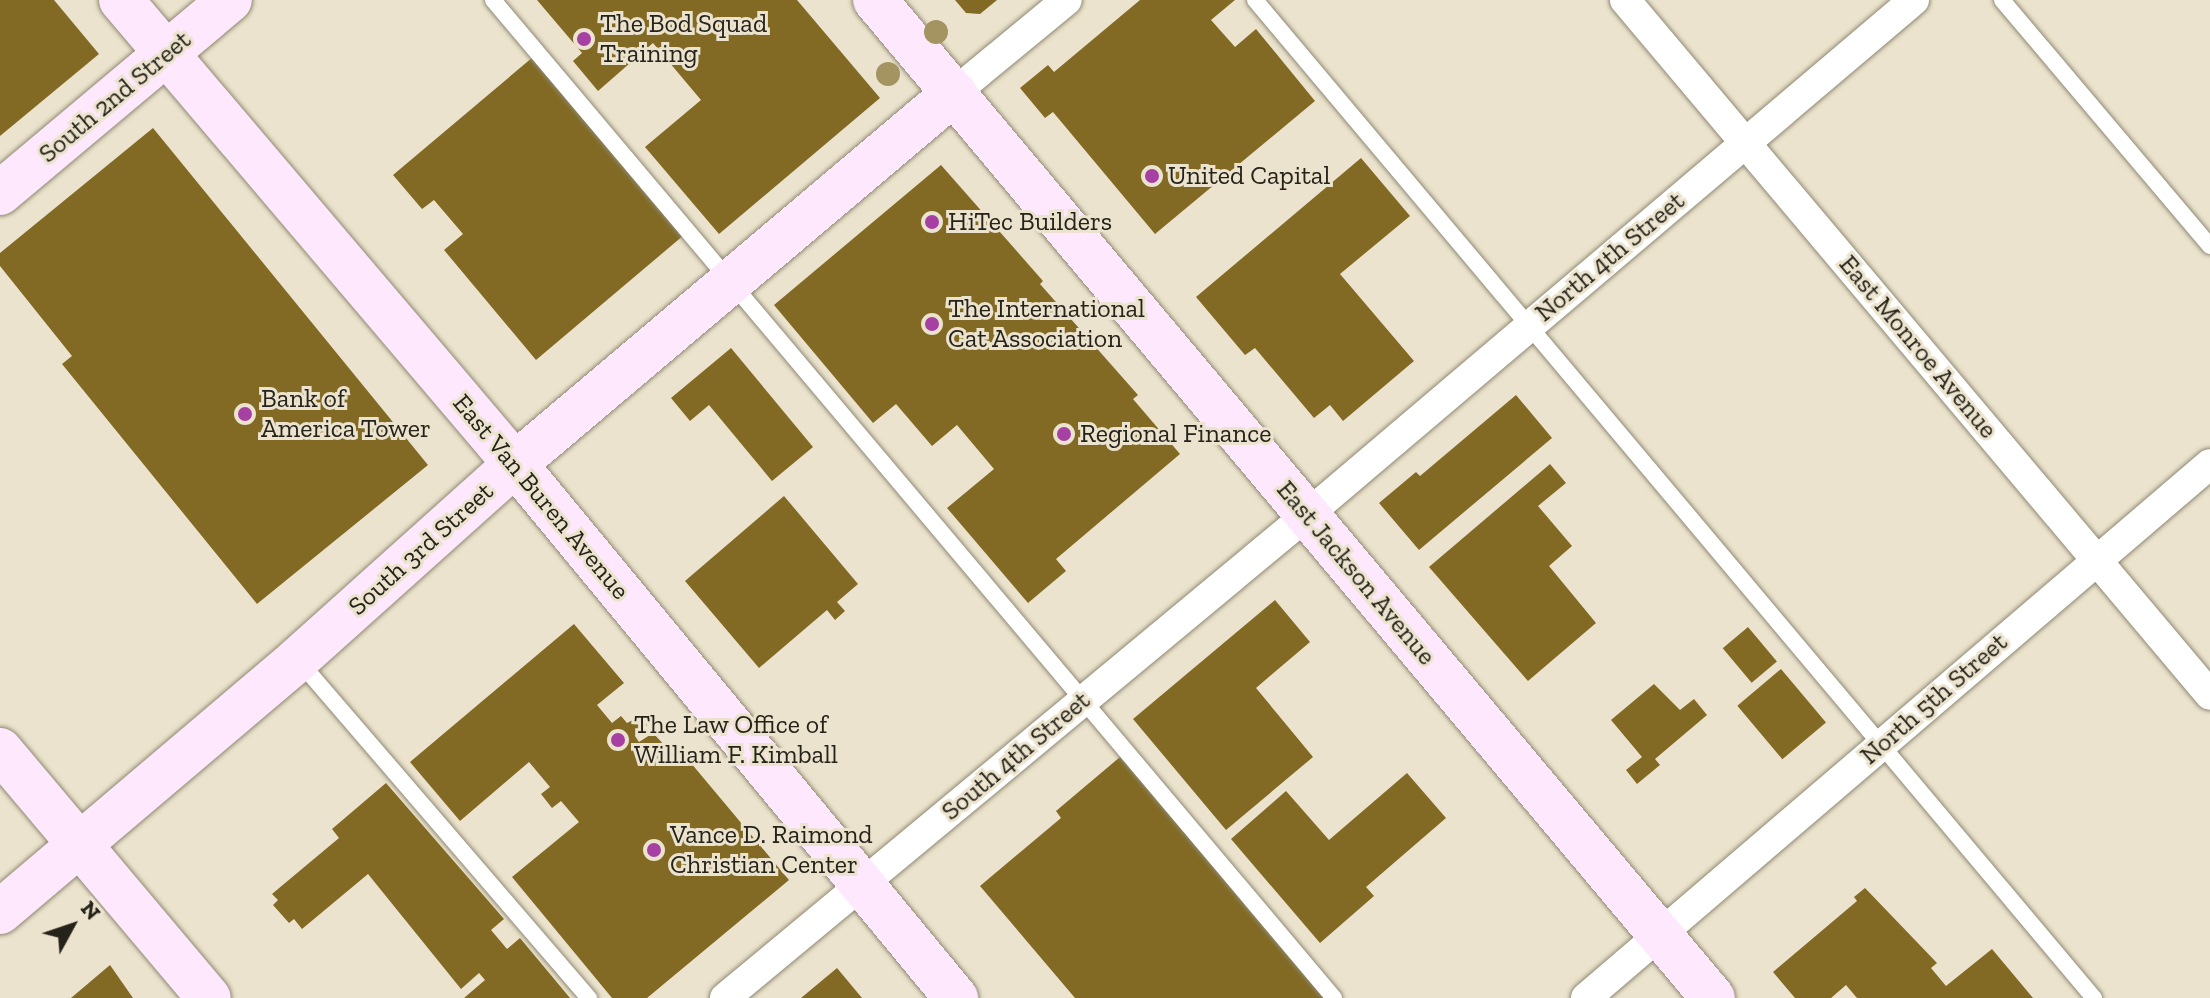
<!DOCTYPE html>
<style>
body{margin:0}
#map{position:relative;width:2210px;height:998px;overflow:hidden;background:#ebe3cd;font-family:"Zilla Slab",serif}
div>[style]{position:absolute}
.building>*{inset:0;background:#826a24;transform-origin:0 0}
.roads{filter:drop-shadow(0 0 2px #908974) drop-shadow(0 0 2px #908974)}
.lane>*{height:16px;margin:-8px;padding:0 8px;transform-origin:8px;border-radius:8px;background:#fff}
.street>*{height:30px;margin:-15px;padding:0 15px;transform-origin:15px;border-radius:15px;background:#fff}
.secondary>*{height:44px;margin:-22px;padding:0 22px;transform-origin:22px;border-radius:22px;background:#fee8fd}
.trees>*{width:24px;height:24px;margin:-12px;border-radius:50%;background:#a39462}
.dots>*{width:22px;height:22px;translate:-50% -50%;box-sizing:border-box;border:4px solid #ebe3cd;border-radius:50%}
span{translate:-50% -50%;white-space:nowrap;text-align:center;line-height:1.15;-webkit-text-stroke:6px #ebe3cd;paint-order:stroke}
.poi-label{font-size:26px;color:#25221a}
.left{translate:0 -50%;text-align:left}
.street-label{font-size:26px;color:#25221a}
.north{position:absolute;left:32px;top:886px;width:80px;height:80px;-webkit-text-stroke:6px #ebe3cd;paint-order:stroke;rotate:50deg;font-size:22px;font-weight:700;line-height:32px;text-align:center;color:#25221a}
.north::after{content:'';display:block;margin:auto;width:28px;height:36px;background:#25221a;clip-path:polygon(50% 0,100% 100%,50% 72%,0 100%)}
</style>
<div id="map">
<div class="building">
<div style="clip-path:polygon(0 0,54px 0,99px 54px,0 136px)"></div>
<div style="clip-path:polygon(537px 0,797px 0,880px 98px,719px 234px,645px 147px,701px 100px,653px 43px,598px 91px,573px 61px,582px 53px)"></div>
<div style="clip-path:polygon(955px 0,997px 0,980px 14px,966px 13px)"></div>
<div style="clip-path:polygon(1140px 0,1235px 0,1211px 20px,1235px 47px,1256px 29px,1315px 101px,1155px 234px,1053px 112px,1045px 118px,1020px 88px,1048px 65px,1054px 72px)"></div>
<div style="clip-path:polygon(533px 57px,684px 235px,536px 360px,444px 250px,463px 234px,434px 200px,422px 209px,393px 175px)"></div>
<div style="clip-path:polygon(153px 128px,428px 465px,257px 604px,62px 364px,72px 356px,0 266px,0 253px)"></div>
<div style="clip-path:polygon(1361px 158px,1410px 216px,1340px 274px,1414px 361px,1343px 421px,1330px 405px,1314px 418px,1255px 348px,1245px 355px,1196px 297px)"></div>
<div style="clip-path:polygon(941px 165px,1043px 281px,1040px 284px,1138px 395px,1133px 399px,1180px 454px,1056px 559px,1066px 571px,1028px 603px,947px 508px,994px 469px,957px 425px,932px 446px,896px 404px,873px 423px,774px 305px)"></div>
<div style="clip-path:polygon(731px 348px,813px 447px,772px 481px,709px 405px,690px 421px,671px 398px)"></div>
<div style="clip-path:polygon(1516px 395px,1552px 438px,1419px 550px,1379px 503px,1416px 472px,1420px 476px)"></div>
<div style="clip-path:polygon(1550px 464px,1566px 483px,1538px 506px,1572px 546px,1549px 566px,1596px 623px,1528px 681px,1429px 567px)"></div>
<div style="clip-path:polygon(784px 496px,858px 584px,837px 602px,845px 611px,835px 620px,827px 610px,759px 668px,685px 581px)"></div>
<div style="clip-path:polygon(1275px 600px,1310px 642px,1256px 688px,1313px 757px,1226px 830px,1133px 719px)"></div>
<div style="clip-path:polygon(574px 624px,624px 683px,597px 705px,612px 723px,621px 716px,627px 723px,643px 715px,647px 725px,635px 736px,639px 742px,653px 733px,668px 749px,675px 744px,789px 880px,647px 998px,612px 998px,512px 877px,579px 822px,561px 801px,552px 808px,541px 794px,550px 787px,529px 762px,460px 821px,410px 762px)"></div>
<div style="left:1748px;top:627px;width:45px;height:33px;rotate:50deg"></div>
<div style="left:1781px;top:669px;width:70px;height:57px;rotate:50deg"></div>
<div style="clip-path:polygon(1654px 684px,1680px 710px,1694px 699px,1707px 715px,1655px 759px,1660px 765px,1637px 784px,1626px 770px,1642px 757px,1611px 720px)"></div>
<div style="clip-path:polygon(1120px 757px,1171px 817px,1327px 998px,1075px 998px,980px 886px,1061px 818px,1056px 811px)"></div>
<div style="clip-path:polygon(1407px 773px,1446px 818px,1366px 887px,1374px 896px,1320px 943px,1231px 839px,1286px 791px,1329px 840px)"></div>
<div style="clip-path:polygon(386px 783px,504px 919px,491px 930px,507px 949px,520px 938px,570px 998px,464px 998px,485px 980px,479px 973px,461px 989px,368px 874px,302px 929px,294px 919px,289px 923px,273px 905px,278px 900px,272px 894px,339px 838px,332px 829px)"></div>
<div style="clip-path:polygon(1865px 888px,1937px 963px,1931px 968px,1946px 986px,1992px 949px,2033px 998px,1857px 998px,1846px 985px,1831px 998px,1795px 998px,1773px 972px,1857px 901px,1854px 897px)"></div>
<div style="clip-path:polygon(110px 965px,133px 998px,71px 998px)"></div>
<div style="clip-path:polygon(837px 968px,862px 998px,801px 998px)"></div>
</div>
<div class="roads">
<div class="lane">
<div style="left:493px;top:0;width:1305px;rotate:49.88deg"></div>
<div style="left:1255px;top:0;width:1304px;rotate:49.95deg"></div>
<div style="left:2002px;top:0;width:322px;rotate:49.8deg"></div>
<div style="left:299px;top:661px;width:445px;rotate:49.3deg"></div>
</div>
<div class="street">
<div style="left:1625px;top:0;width:908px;rotate:49.91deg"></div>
<div style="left:954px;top:93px;width:146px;rotate:-39.5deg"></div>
<div style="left:725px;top:998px;width:756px;rotate:-39.69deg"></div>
<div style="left:1307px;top:515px;width:796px;rotate:-40.31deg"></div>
<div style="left:1586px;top:998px;width:821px;rotate:-40.56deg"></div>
</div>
<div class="secondary">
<div style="left:121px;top:0;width:609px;rotate:49.66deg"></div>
<div style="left:515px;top:464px;width:693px;rotate:50.45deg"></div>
<div style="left:875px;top:0;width:1303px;rotate:49.98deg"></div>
<div style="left:0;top:193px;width:300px;rotate:-40deg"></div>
<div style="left:0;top:750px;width:324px;rotate:49.9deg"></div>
<div style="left:0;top:912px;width:391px;rotate:-40.3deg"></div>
<div style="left:298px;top:659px;width:292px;rotate:-41.9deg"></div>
<div style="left:515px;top:464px;width:575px;rotate:-40.2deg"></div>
</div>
</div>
<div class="trees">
<div style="left:936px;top:32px"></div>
<div style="left:888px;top:74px"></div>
</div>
<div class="dots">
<div style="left:584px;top:39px;background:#a740a3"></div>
<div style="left:1152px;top:176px;background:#a740a3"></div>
<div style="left:932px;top:222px;background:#a740a3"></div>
<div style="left:932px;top:324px;background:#a740a3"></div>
<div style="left:245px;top:414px;background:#a740a3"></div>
<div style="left:1064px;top:434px;background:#a740a3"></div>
<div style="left:618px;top:740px;background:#a740a3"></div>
<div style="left:654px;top:850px;background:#a740a3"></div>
</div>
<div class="poi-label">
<span class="left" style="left:600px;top:39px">The Bod Squad<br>Training</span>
<span class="left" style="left:1168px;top:176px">United Capital</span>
<span class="left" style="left:948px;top:222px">HiTec Builders</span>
<span class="left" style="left:948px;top:324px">The International<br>Cat Association</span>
<span class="left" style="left:261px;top:414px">Bank of<br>America Tower</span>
<span class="left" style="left:1080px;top:434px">Regional Finance</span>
<span class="left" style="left:634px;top:740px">The Law Office of<br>William F. Kimball</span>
<span class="left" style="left:670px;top:850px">Vance D. Raimond<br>Christian Center</span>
</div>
<div class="street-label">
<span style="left:115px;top:97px;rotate:-40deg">South 2nd Street</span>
<span style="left:1610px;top:257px;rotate:-40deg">North 4th Street</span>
<span style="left:1918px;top:347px;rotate:50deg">East Monroe Avenue</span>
<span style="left:541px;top:497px;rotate:50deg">East Van Buren Avenue</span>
<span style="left:421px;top:549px;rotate:-42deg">South 3rd Street</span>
<span style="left:1356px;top:573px;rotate:50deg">East Jackson Avenue</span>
<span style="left:1934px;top:699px;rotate:-41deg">North 5th Street</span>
<span style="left:1016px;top:756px;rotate:-40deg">South 4th Street</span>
</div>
<div class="north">N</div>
</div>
